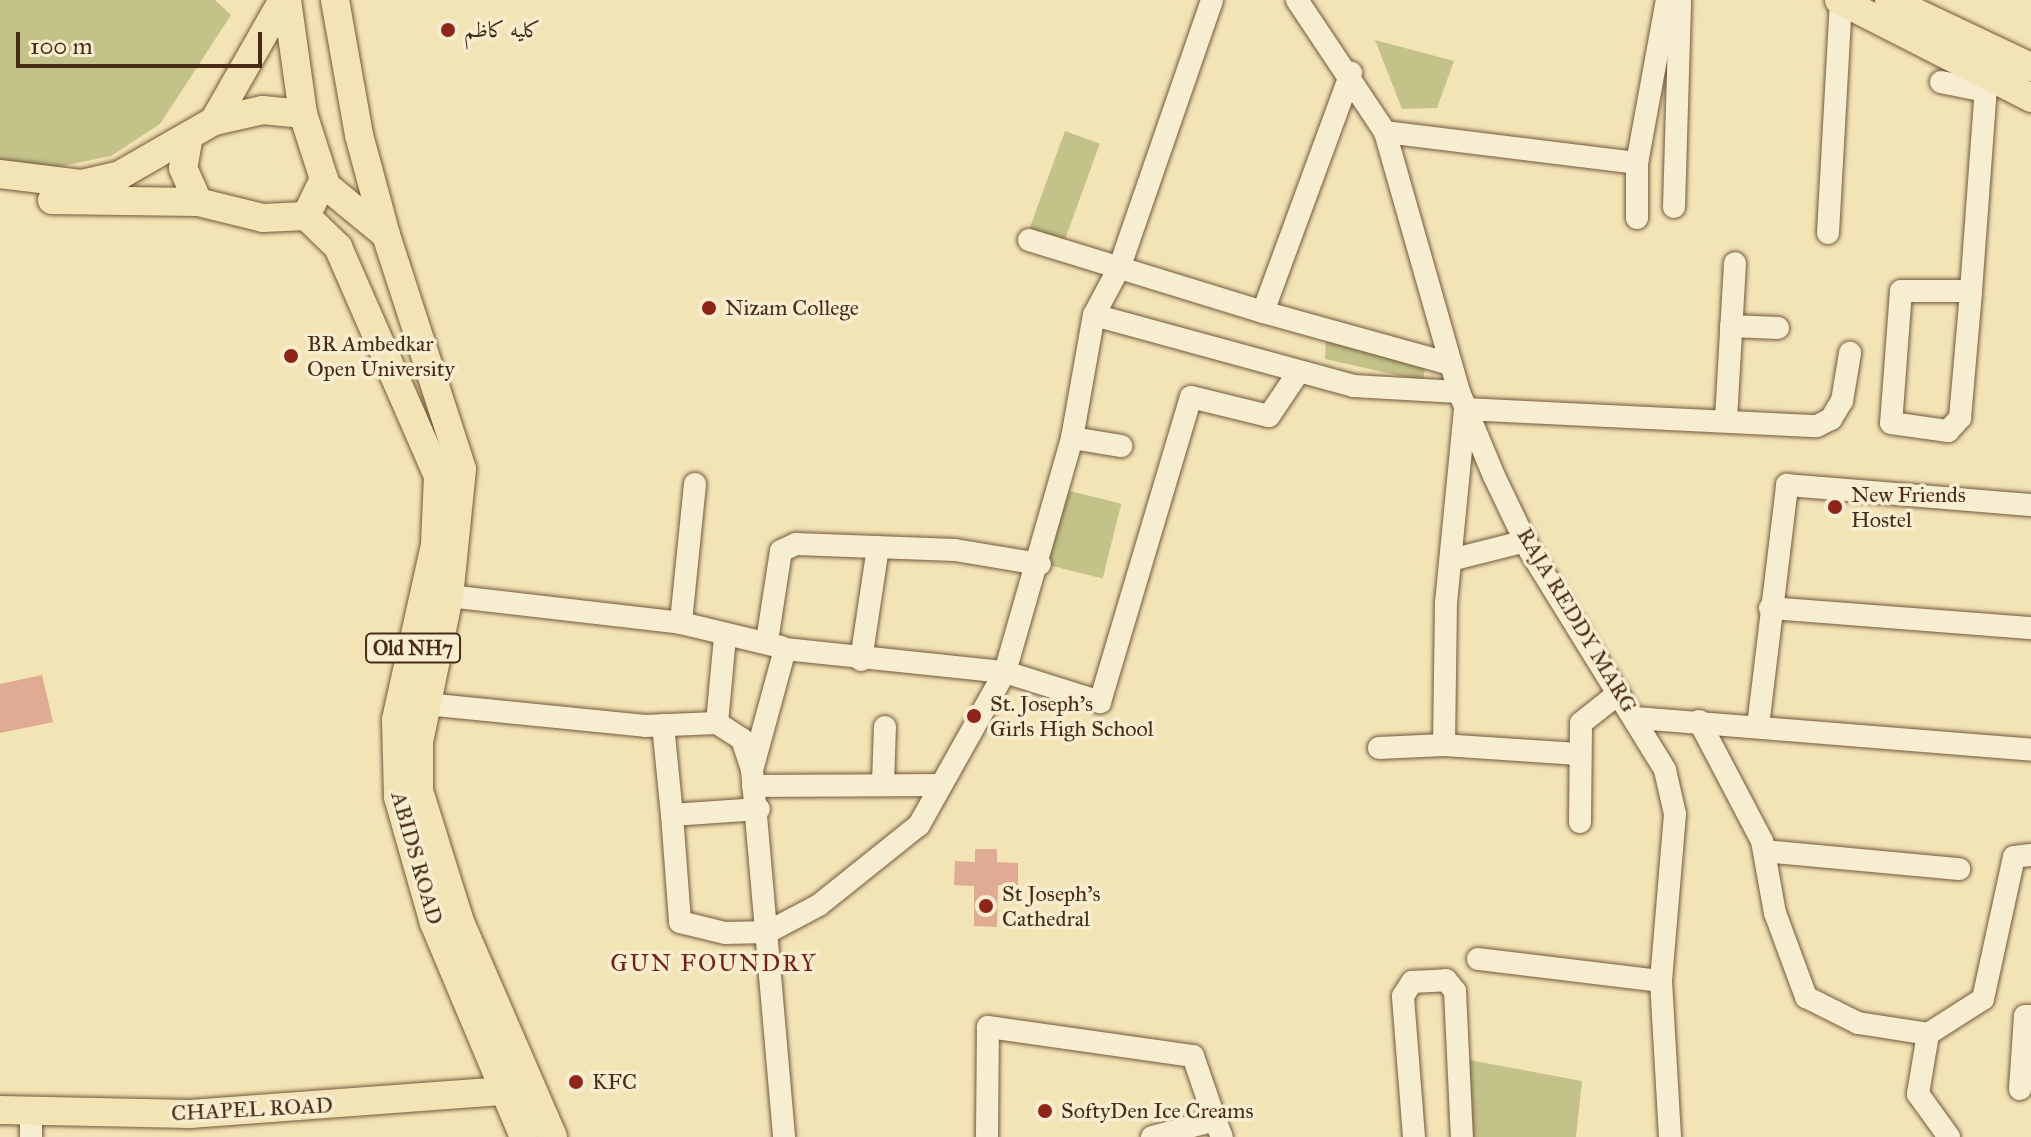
<!DOCTYPE html>
<meta charset="utf-8">
<style>
body{margin:0}
#map{position:relative;width:2031px;height:1137px;overflow:hidden;background:#f3e4b6;font-family:"IM FELL Great Primer",Amiri,serif}
div>[style]{position:absolute}
.green>*{inset:0;background:#c2c289;transform-origin:0 0}
.building>*{inset:0;background:#dfab92}
.roads{filter:drop-shadow(0 0 2px #74583c) drop-shadow(0 0 2px #74583c)}
.minor>*{height:22px;margin:-11px;padding:0 11px;transform-origin:11px;border-radius:11px;background:#f7edd0}
.major>*{height:28px;margin:-14px;padding:0 14px;transform-origin:14px;border-radius:14px;background:#f3e4b6}
.dots>*{width:22px;height:22px;translate:-50% -50%;box-sizing:border-box;border:4px solid #f7edd0;border-radius:50%}
span{translate:-50% -50%;white-space:nowrap;text-align:center;line-height:1.15;-webkit-text-stroke:7px #f7edd0;paint-order:stroke}
.shield-label span{padding:2px 6px;background:#f7edd0;border:2px solid;border-radius:6px;-webkit-text-stroke-width:0}
.shield-label{font-size:20px;color:#492a14;font-weight:700}
.poi-label{font-size:22px;color:#492a14}
.left{translate:0 -50%;text-align:left}
.street-label{font-size:22px;color:#492a14}
.neighbourhood-label{font-size:24px;color:#7a1f14;letter-spacing:2px}
.scale{position:absolute;left:16px;top:32px;width:246px;height:36px;box-sizing:border-box;border:4px solid #492a14;border-top:0;padding-left:10px;font-size:24px;line-height:28px;white-space:nowrap;color:#492a14;-webkit-text-stroke:6px #f7edd0;paint-order:stroke}
</style>
<div id="map">
<div class="green">
<div style="clip-path:polygon(0 0,215px 0,231px 15px,160px 124px,111px 156px,42px 170px,0 161px)"></div>
<div style="clip-path:polygon(1375px 40px,1454px 61px,1437px 108px,1402px 109px)"></div>
<div style="left:1065px;top:131px;width:37px;height:108px;rotate:20deg"></div>
<div style="clip-path:polygon(1326px 341px,1425px 367px,1423px 381px,1325px 359px)"></div>
<div style="left:1066px;top:490px;width:57px;height:77px;rotate:14deg"></div>
<div style="clip-path:polygon(1458px 1058px,1582px 1081px,1576px 1137px,1456px 1137px)"></div>
</div>
<div class="building">
<div style="clip-path:polygon(42px 675px,53px 722px,0 733px,0 684px)"></div>
<div style="clip-path:polygon(975px 849px,997px 849px,997px 862px,1018px 863px,1018px 885px,998px 885px,997px 927px,974px 926px,974px 886px,954px 885px,955px 861px,975px 862px)"></div>
</div>
<div class="roads">
<div class="minor">
<div style="left:1297px;top:0;width:159px;rotate:56.3deg"></div>
<div style="left:1385px;top:132px;width:270px;rotate:74.1deg"></div>
<div style="left:1459px;top:392px;width:91px;rotate:67.4deg"></div>
<div style="left:1494px;top:476px;width:83px;rotate:64.4deg"></div>
<div style="left:1530px;top:551px;width:257px;rotate:58.3deg"></div>
<div style="left:1665px;top:770px;width:45px;rotate:77.2deg"></div>
<div style="left:1675px;top:814px;width:168px;rotate:94.8deg"></div>
<div style="left:1661px;top:981px;width:156px;rotate:86.7deg"></div>
<div style="left:1941px;top:82px;width:46px;rotate:11.3deg"></div>
<div style="left:1385px;top:132px;width:254px;rotate:7deg"></div>
<div style="left:1674px;top:207px;width:207px;rotate:-88.3deg"></div>
<div style="left:1637px;top:218px;width:55px;rotate:-90deg"></div>
<div style="left:1637px;top:163px;width:166px;rotate:-79.6deg"></div>
<div style="left:1828px;top:233px;width:232px;rotate:-86.8deg"></div>
<div style="left:1029px;top:240px;width:245px;rotate:17.1deg"></div>
<div style="left:1263px;top:312px;width:255px;rotate:-69.8deg"></div>
<div style="left:1971px;top:291px;width:70px;rotate:180deg"></div>
<div style="left:1901px;top:291px;width:132px;rotate:94.3deg"></div>
<div style="left:1891px;top:423px;width:58px;rotate:8deg"></div>
<div style="left:1948px;top:431px;width:18px;rotate:-47deg"></div>
<div style="left:1960px;top:418px;width:127px;rotate:-85deg"></div>
<div style="left:1971px;top:291px;width:219px;rotate:-85.8deg"></div>
<div style="left:1263px;top:312px;width:195px;rotate:15.5deg"></div>
<div style="left:1094px;top:315px;width:269px;rotate:15.3deg"></div>
<div style="left:1353px;top:386px;width:106px;rotate:3.2deg"></div>
<div style="left:1731px;top:326px;width:47px;rotate:2.4deg"></div>
<div style="left:1726px;top:419px;width:156px;rotate:-86.7deg"></div>
<div style="left:1072px;top:438px;width:50px;rotate:9.3deg"></div>
<div style="left:695px;top:484px;width:140px;rotate:95.8deg"></div>
<div style="left:681px;top:623px;width:103px;rotate:13.5deg"></div>
<div style="left:1451px;top:560px;width:77px;rotate:-14.2deg"></div>
<div style="left:449px;top:596px;width:234px;rotate:6.6deg"></div>
<div style="left:1770px;top:608px;width:262px;rotate:4.4deg"></div>
<div style="left:767px;top:641px;width:91px;rotate:-81.2deg"></div>
<div style="left:781px;top:551px;width:17px;rotate:-25deg"></div>
<div style="left:796px;top:544px;width:159px;rotate:2.2deg"></div>
<div style="left:955px;top:550px;width:86px;rotate:9.4deg"></div>
<div style="left:861px;top:660px;width:114px;rotate:-81.4deg"></div>
<div style="left:426px;top:704px;width:220px;rotate:5.7deg"></div>
<div style="left:645px;top:726px;width:72px;rotate:-2.4deg"></div>
<div style="left:717px;top:723px;width:30px;rotate:33deg"></div>
<div style="left:742px;top:739px;width:33px;rotate:72deg"></div>
<div style="left:752px;top:770px;width:125px;rotate:-74.7deg"></div>
<div style="left:785px;top:649px;width:221px;rotate:6deg"></div>
<div style="left:1005px;top:672px;width:100px;rotate:17.5deg"></div>
<div style="left:1100px;top:702px;width:318px;rotate:-73.4deg"></div>
<div style="left:1191px;top:397px;width:80px;rotate:13.7deg"></div>
<div style="left:1269px;top:416px;width:52px;rotate:-56deg"></div>
<div style="left:1637px;top:718px;width:395px;rotate:4.6deg"></div>
<div style="left:1699px;top:721px;width:136px;rotate:62.3deg"></div>
<div style="left:1762px;top:841px;width:73px;rotate:79.8deg"></div>
<div style="left:1775px;top:913px;width:90px;rotate:69.7deg"></div>
<div style="left:1806px;top:997px;width:58px;rotate:26.6deg"></div>
<div style="left:1858px;top:1023px;width:71px;rotate:8.9deg"></div>
<div style="left:1928px;top:1034px;width:61px;rotate:99.5deg"></div>
<div style="left:1918px;top:1094px;width:53px;rotate:54.2deg"></div>
<div style="left:717px;top:723px;width:86px;rotate:-84.7deg"></div>
<div style="left:663px;top:725px;width:90px;rotate:84.3deg"></div>
<div style="left:672px;top:815px;width:87px;rotate:-3.9deg"></div>
<div style="left:1758px;top:726px;width:243px;rotate:-83.1deg"></div>
<div style="left:1787px;top:485px;width:245px;rotate:4.7deg"></div>
<div style="left:1379px;top:748px;width:65px;rotate:-2.6deg"></div>
<div style="left:1578px;top:754px;width:134px;rotate:-176.2deg"></div>
<div style="left:1444px;top:745px;width:142px;rotate:-89.2deg"></div>
<div style="left:1446px;top:603px;width:195px;rotate:-84.4deg"></div>
<div style="left:1465px;top:409px;width:352px;rotate:2.8deg"></div>
<div style="left:1817px;top:426px;width:16px;rotate:-27deg"></div>
<div style="left:1831px;top:419px;width:21px;rotate:-59deg"></div>
<div style="left:1842px;top:401px;width:49px;rotate:-80.5deg"></div>
<div style="left:752px;top:770px;width:368px;rotate:85deg"></div>
<div style="left:883px;top:783px;width:56px;rotate:-88deg"></div>
<div style="left:753px;top:786px;width:186px;rotate:-0.3deg"></div>
<div style="left:672px;top:815px;width:107px;rotate:85.7deg"></div>
<div style="left:680px;top:922px;width:46px;rotate:13.7deg"></div>
<div style="left:725px;top:933px;width:43px;rotate:-1.3deg"></div>
<div style="left:768px;top:932px;width:58px;rotate:-27.9deg"></div>
<div style="left:819px;top:905px;width:128px;rotate:-38.7deg"></div>
<div style="left:919px;top:825px;width:176px;rotate:-60.7deg"></div>
<div style="left:1005px;top:672px;width:243px;rotate:-74deg"></div>
<div style="left:1072px;top:438px;width:125px;rotate:-79.9deg"></div>
<div style="left:1094px;top:315px;width:55px;rotate:-62deg"></div>
<div style="left:1120px;top:266px;width:281px;rotate:-70.9deg"></div>
<div style="left:1580px;top:822px;width:99px;rotate:-89.4deg"></div>
<div style="left:1581px;top:723px;width:48px;rotate:-38.3deg"></div>
<div style="left:1764px;top:851px;width:196px;rotate:5.3deg"></div>
<div style="left:1478px;top:959px;width:184px;rotate:6.9deg"></div>
<div style="left:1928px;top:1034px;width:65px;rotate:-32.5deg"></div>
<div style="left:1983px;top:999px;width:145px;rotate:-77.7deg"></div>
<div style="left:2014px;top:857px;width:17px;rotate:-7deg"></div>
<div style="left:2020px;top:1089px;width:73px;rotate:-86.1deg"></div>
<div style="left:2025px;top:1016px;width:6px"></div>
<div style="left:31px;top:1111px;width:26px;rotate:90deg"></div>
<div style="left:987px;top:1137px;width:110px;rotate:-89.5deg"></div>
<div style="left:988px;top:1027px;width:207px;rotate:8.1deg"></div>
<div style="left:1193px;top:1056px;width:68px;rotate:71deg"></div>
<div style="left:1152px;top:1137px;width:65px;rotate:-15.1deg"></div>
<div style="left:1215px;top:1120px;width:18px;rotate:68deg"></div>
<div style="left:1414px;top:1137px;width:141px;rotate:-94.5deg"></div>
<div style="left:1403px;top:996px;width:17px;rotate:-57deg"></div>
<div style="left:1412px;top:982px;width:34px;rotate:-3deg"></div>
<div style="left:1446px;top:980px;width:14px;rotate:51deg"></div>
<div style="left:1455px;top:991px;width:146px;rotate:87.3deg"></div>
</div>
<div class="major">
<div style="left:287px;top:0;width:115px;rotate:82deg"></div>
<div style="left:303px;top:114px;width:68px;rotate:72.1deg"></div>
<div style="left:324px;top:179px;width:41px;rotate:115.9deg"></div>
<div style="left:335px;top:0;width:137px;rotate:79.9deg"></div>
<div style="left:359px;top:135px;width:104px;rotate:74.9deg"></div>
<div style="left:386px;top:235px;width:246px;rotate:72deg"></div>
<div style="left:462px;top:469px;width:128px;rotate:95.8deg"></div>
<div style="left:449px;top:596px;width:149px;rotate:101.6deg"></div>
<div style="left:419px;top:742px;width:49px;rotate:90deg"></div>
<div style="left:419px;top:791px;width:137px;rotate:72.6deg"></div>
<div style="left:460px;top:922px;width:234px;rotate:66.6deg"></div>
<div style="left:1839px;top:0;width:216px;rotate:27deg"></div>
<div style="left:1889px;top:0;width:157px;rotate:25.3deg"></div>
<div style="left:214px;top:121px;width:139px;rotate:-60.3deg"></div>
<div style="left:188px;top:141px;width:27px;rotate:100deg"></div>
<div style="left:183px;top:168px;width:37px;rotate:66deg"></div>
<div style="left:0;top:174px;width:83px;rotate:7deg"></div>
<div style="left:82px;top:184px;width:39px;rotate:-13deg"></div>
<div style="left:120px;top:175px;width:108px;rotate:-29.9deg"></div>
<div style="left:214px;top:121px;width:50px;rotate:-12.7deg"></div>
<div style="left:263px;top:110px;width:40px;rotate:5.7deg"></div>
<div style="left:324px;top:184px;width:80px;rotate:39.4deg"></div>
<div style="left:52px;top:200px;width:146px;rotate:0.8deg"></div>
<div style="left:198px;top:202px;width:67px;rotate:13.8deg"></div>
<div style="left:263px;top:218px;width:43px;rotate:-2.7deg"></div>
<div style="left:306px;top:216px;width:45px;rotate:44.1deg"></div>
<div style="left:338px;top:247px;width:250px;rotate:66.4deg"></div>
<div style="left:438px;top:476px;width:69px;rotate:92.5deg"></div>
<div style="left:435px;top:545px;width:179px;rotate:102.6deg"></div>
<div style="left:396px;top:720px;width:77px;rotate:88.5deg"></div>
<div style="left:398px;top:797px;width:131px;rotate:74.1deg"></div>
<div style="left:434px;top:923px;width:232px;rotate:67.2deg"></div>
<div style="left:0;top:1110px;width:190px;rotate:1.2deg"></div>
<div style="left:190px;top:1114px;width:329px;rotate:-4.2deg"></div>
</div>
</div>
<div class="dots">
<div style="left:448px;top:30px;background:#8f2418"></div>
<div style="left:709px;top:308px;background:#8f2418"></div>
<div style="left:291px;top:356px;background:#8f2418"></div>
<div style="left:1835px;top:507px;background:#8f2418"></div>
<div style="left:974px;top:716px;background:#8f2418"></div>
<div style="left:986px;top:906px;background:#8f2418"></div>
<div style="left:576px;top:1082px;background:#8f2418"></div>
<div style="left:1045px;top:1111px;background:#8f2418"></div>
</div>
<div class="shield-label">
<span style="left:413px;top:648px">Old NH7</span>
</div>
<div class="poi-label">
<span class="left" style="left:464px;top:30px">كليه كاظم</span>
<span class="left" style="left:725px;top:308px">Nizam College</span>
<span class="left" style="left:307px;top:356px">BR Ambedkar<br>Open University</span>
<span class="left" style="left:1851px;top:507px">New Friends<br>Hostel</span>
<span class="left" style="left:990px;top:716px">St. Joseph's<br>Girls High School</span>
<span class="left" style="left:1002px;top:906px">St Joseph's<br>Cathedral</span>
<span class="left" style="left:592px;top:1082px">KFC</span>
<span class="left" style="left:1061px;top:1111px">SoftyDen Ice Creams</span>
</div>
<div class="street-label">
<span style="left:1577px;top:620px;rotate:59deg">RAJA REDDY MARG</span>
<span style="left:417px;top:858px;rotate:74deg">ABIDS ROAD</span>
<span style="left:252px;top:1109px;rotate:-3deg">CHAPEL ROAD</span>
</div>
<div class="neighbourhood-label">
<span style="left:714px;top:964px">GUN FOUNDRY</span>
</div>
<div class="scale">100 m</div>
</div>
